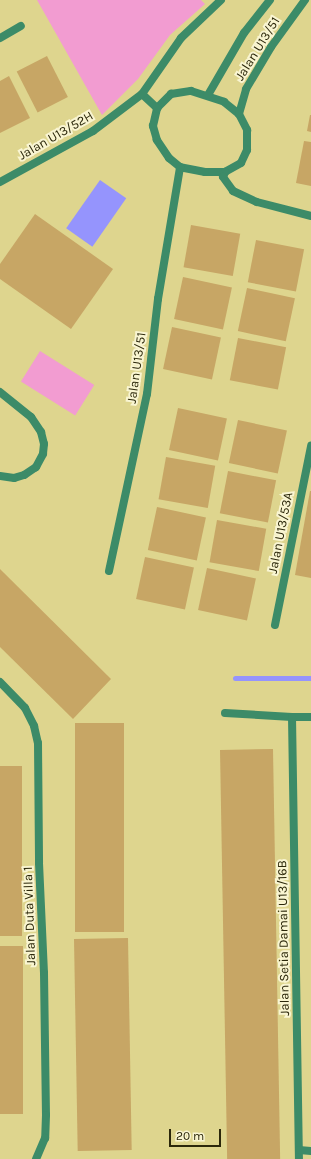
<!DOCTYPE html>
<style>
body{margin:0}
#map{position:relative;width:311px;height:1159px;overflow:hidden;background:#ded58e;font-family:Karla,sans-serif}
div>[style]{position:absolute}
.green>*{inset:0;background:#f29cd1;transform-origin:0 0}
.water>*{inset:0;background:#9594fd;transform-origin:0 0}
.stream>*{height:5px;margin:-2.5px;padding:0 2.5px;transform-origin:2.5px;border-radius:2.5px;background:#9594fd}
.building>*{inset:0;background:#c7a665;transform-origin:0 0}
.lane>*{height:8px;margin:-4px;padding:0 4px;transform-origin:4px;border-radius:4px;background:#3c8b68}
.street>*{height:8px;margin:-4px;padding:0 4px;transform-origin:4px;border-radius:4px;background:#3c8b68}
span{translate:-50% -50%;white-space:nowrap;text-align:center;line-height:1.15;-webkit-text-stroke:4px #f9f5d2;paint-order:stroke}
.street-label{font-size:13px;color:#2b270a}
.scale{position:absolute;left:169px;top:1129px;width:52px;height:18px;box-sizing:border-box;border:2px solid #2b270a;border-top:0;padding-left:5px;font-size:12px;line-height:14px;white-space:nowrap;color:#2b270a;-webkit-text-stroke:3px #f9f5d2;paint-order:stroke}
</style>
<div id="map">
<div class="green">
<div style="clip-path:polygon(37px 0,201px 0,205px 4px,170px 35px,138px 79px,102px 115px)"></div>
<div style="left:40px;top:351px;width:64px;height:36px;rotate:32deg"></div>
</div>
<div class="water">
<div style="left:100px;top:180px;width:32px;height:59px;rotate:35deg"></div>
</div>
<div class="stream">
<div style="left:235px;top:678px;width:76px"></div>
</div>
<div class="building">
<div style="left:47px;top:56px;width:46px;height:34px;rotate:63deg"></div>
<div style="clip-path:polygon(9px 76px,30px 118px,0 133px,0 81px)"></div>
<div style="clip-path:polygon(310px 115px,311px 115px,311px 132px,307px 131px)"></div>
<div style="clip-path:polygon(304px 141px,311px 142px,311px 186px,296px 183px)"></div>
<div style="clip-path:polygon(35px 214px,113px 269px,71px 329px,0 279px,0 264px)"></div>
<div style="left:191px;top:225px;width:50px;height:43px;rotate:10deg"></div>
<div style="left:256px;top:240px;width:49px;height:43px;rotate:11deg"></div>
<div style="left:183px;top:277px;width:50px;height:43px;rotate:12deg"></div>
<div style="left:247px;top:288px;width:49px;height:44px;rotate:12deg"></div>
<div style="left:172px;top:327px;width:50px;height:43px;rotate:12deg"></div>
<div style="left:238px;top:338px;width:49px;height:43px;rotate:11deg"></div>
<div style="left:178px;top:408px;width:50px;height:43px;rotate:12deg"></div>
<div style="left:238px;top:420px;width:50px;height:44px;rotate:12deg"></div>
<div style="left:166px;top:457px;width:50px;height:43px;rotate:10deg"></div>
<div style="left:228px;top:471px;width:49px;height:43px;rotate:11deg"></div>
<div style="clip-path:polygon(310px 491px,311px 491px,311px 578px,295px 575px)"></div>
<div style="left:157px;top:507px;width:50px;height:44px;rotate:12deg"></div>
<div style="left:217px;top:520px;width:50px;height:43px;rotate:10deg"></div>
<div style="left:145px;top:557px;width:50px;height:43px;rotate:12deg"></div>
<div style="left:207px;top:568px;width:50px;height:43px;rotate:12deg"></div>
<div style="clip-path:polygon(0 569px,111px 679px,73px 719px,0 647px)"></div>
<div style="left:75px;top:723px;width:49px;height:209px"></div>
<div style="left:273px;top:749px;width:410px;height:53px;rotate:89deg"></div>
<div style="left:22px;top:766px;width:170px;height:22px;rotate:90deg"></div>
<div style="left:128px;top:938px;width:212px;height:54px;rotate:89deg"></div>
<div style="left:0;top:946px;width:23px;height:168px"></div>
</div>
<div class="lane">
<div style="left:0;top:392px;width:40px;rotate:39deg"></div>
<div style="left:31px;top:417px;width:18px;rotate:56deg"></div>
<div style="left:41px;top:432px;width:12px;rotate:76deg"></div>
<div style="left:44px;top:444px;width:10px;rotate:96deg"></div>
<div style="left:43px;top:454px;width:15px;rotate:118deg"></div>
<div style="left:36px;top:467px;width:14px;rotate:146deg"></div>
<div style="left:24px;top:475px;width:10px;rotate:163deg"></div>
<div style="left:14px;top:478px;width:14px;rotate:-172deg"></div>
</div>
<div class="street">
<div style="left:0;top:38px;width:24px;rotate:-30deg"></div>
<div style="left:191px;top:91px;width:35px;rotate:18deg"></div>
<div style="left:224px;top:102px;width:19px;rotate:39deg"></div>
<div style="left:239px;top:114px;width:18px;rotate:63deg"></div>
<div style="left:247px;top:130px;width:20px;rotate:90deg"></div>
<div style="left:247px;top:150px;width:14px;rotate:115deg"></div>
<div style="left:241px;top:163px;width:18px;rotate:151deg"></div>
<div style="left:225px;top:172px;width:20px;rotate:180deg"></div>
<div style="left:205px;top:172px;width:25px;rotate:-169deg"></div>
<div style="left:180px;top:167px;width:14px;rotate:-141deg"></div>
<div style="left:169px;top:158px;width:22px;rotate:-124deg"></div>
<div style="left:157px;top:140px;width:15px;rotate:-106deg"></div>
<div style="left:153px;top:126px;width:18px;rotate:-77deg"></div>
<div style="left:157px;top:108px;width:20px;rotate:-45deg"></div>
<div style="left:171px;top:94px;width:20px;rotate:-9deg"></div>
<div style="left:142px;top:94px;width:21px;rotate:43deg"></div>
<div style="left:208px;top:95px;width:72px;rotate:-59.9deg"></div>
<div style="left:244px;top:33px;width:42px;rotate:-51.8deg"></div>
<div style="left:239px;top:114px;width:26px;rotate:-74deg"></div>
<div style="left:246px;top:89px;width:49px;rotate:-59.2deg"></div>
<div style="left:271px;top:47px;width:58px;rotate:-54.1deg"></div>
<div style="left:225px;top:172px;width:5px;rotate:112deg"></div>
<div style="left:223px;top:177px;width:17px;rotate:54deg"></div>
<div style="left:233px;top:191px;width:26px;rotate:25deg"></div>
<div style="left:257px;top:202px;width:56px;rotate:14.5deg"></div>
<div style="left:0;top:182px;width:106px;rotate:-28.7deg"></div>
<div style="left:93px;top:131px;width:61px;rotate:-37.1deg"></div>
<div style="left:142px;top:94px;width:68px;rotate:-55.1deg"></div>
<div style="left:181px;top:38px;width:55px;rotate:-43.5deg"></div>
<div style="left:109px;top:571px;width:181px;rotate:-77.9deg"></div>
<div style="left:147px;top:394px;width:96px;rotate:-83.4deg"></div>
<div style="left:158px;top:299px;width:134px;rotate:-80.5deg"></div>
<div style="left:275px;top:625px;width:183px;rotate:-78.6deg"></div>
<div style="left:0;top:682px;width:36px;rotate:46deg"></div>
<div style="left:25px;top:708px;width:20px;rotate:63deg"></div>
<div style="left:34px;top:726px;width:17px;rotate:77deg"></div>
<div style="left:38px;top:743px;width:120px;rotate:89.5deg"></div>
<div style="left:39px;top:863px;width:110px;rotate:87.4deg"></div>
<div style="left:44px;top:973px;width:142px;rotate:89.2deg"></div>
<div style="left:46px;top:1115px;width:23px;rotate:92deg"></div>
<div style="left:45px;top:1138px;width:23px;rotate:113deg"></div>
<div style="left:225px;top:713px;width:67px;rotate:3.4deg"></div>
<div style="left:292px;top:717px;width:19px"></div>
<div style="left:292px;top:717px;width:442px;rotate:89.1deg"></div>
<div style="left:299px;top:1150px;width:12px;rotate:5deg"></div>
</div>
<div class="street-label">
<span style="left:258px;top:49px;rotate:-58deg">Jalan U13/51</span>
<span style="left:56px;top:136px;rotate:-30deg">Jalan U13/52H</span>
<span style="left:137px;top:368px;rotate:-82deg">Jalan U13/51</span>
<span style="left:281px;top:533px;rotate:-79deg">Jalan U13/53A</span>
<span style="left:30px;top:916px;rotate:-92deg">Jalan Duta Villa 1</span>
<span style="left:284px;top:938px;rotate:-91deg">Jalan Setia Damai U13/16B</span>
</div>
<div class="scale">20 m</div>
</div>
